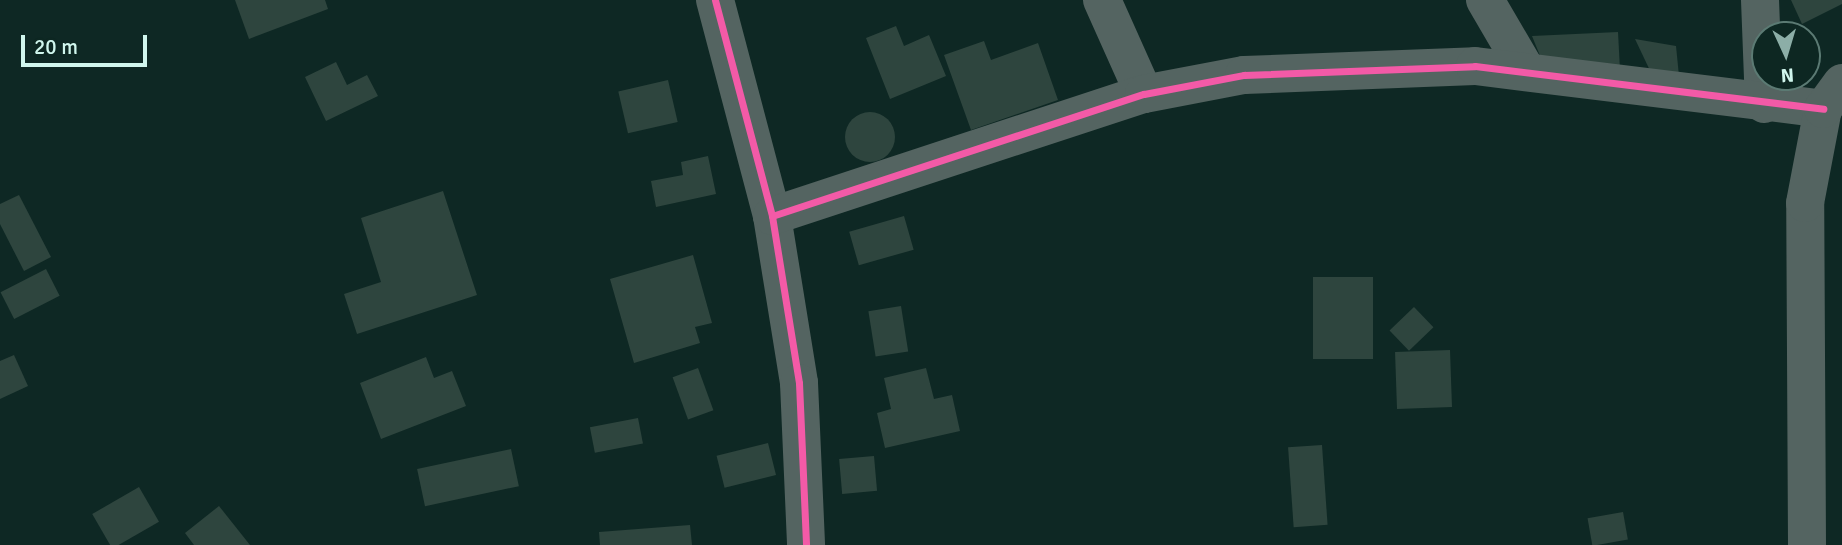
<!DOCTYPE html>
<style>
body{margin:0}
#map{position:relative;width:1842px;height:545px;overflow:hidden;background:#0e2824;font-family:Signika,sans-serif}
div>[style]{position:absolute}
.building>*{inset:0;background:#2e453e;transform-origin:0 0}
.round{border-radius:50%}
.minor>*{height:38px;margin:-19px;padding:0 19px;transform-origin:19px;border-radius:19px;background:#546461}
.cycleway>*{height:7px;margin:-3.5px;padding:0 3.5px;transform-origin:3.5px;border-radius:3.5px;background:#f35aa7}
span{translate:-50% -50%;white-space:nowrap;text-align:center;line-height:1.15;-webkit-text-stroke:6px #0d2722;paint-order:stroke}
.north{position:absolute;left:1751px;top:21px;width:70px;height:70px;box-sizing:border-box;background:#0d2722;border:2px solid #5b7a73;border-radius:50%;rotate:176deg;font-size:19px;font-weight:700;line-height:28px;text-align:center;color:#d0f6ed}
.north::after{content:'';display:block;margin:auto;width:24px;height:32px;background:#8caea7;clip-path:polygon(50% 0,100% 100%,50% 72%,0 100%)}
.scale{position:absolute;left:21px;top:35px;width:126px;height:32px;box-sizing:border-box;border:4px solid #d0f6ed;border-top:0;padding-left:9px;font-size:21px;line-height:24px;white-space:nowrap;color:#d0f6ed;-webkit-text-stroke:5px #0d2722;paint-order:stroke}
</style>
<div id="map">
<div class="building">
<div style="clip-path:polygon(235px 0,325px 0,328px 9px,249px 39px)"></div>
<div style="clip-path:polygon(1791px 0,1842px 0,1842px 4px,1802px 24px)"></div>
<div style="clip-path:polygon(896px 26px,904px 46px,929px 35px,946px 76px,890px 99px,866px 38px)"></div>
<div style="clip-path:polygon(1618px 32px,1620px 70px,1547px 73px,1532px 36px)"></div>
<div style="clip-path:polygon(1635px 39px,1676px 46px,1679px 76px,1654px 79px)"></div>
<div style="clip-path:polygon(984px 41px,991px 60px,1038px 43px,1058px 100px,971px 130px,944px 55px)"></div>
<div style="clip-path:polygon(336px 62px,347px 85px,367px 75px,378px 96px,326px 121px,305px 77px)"></div>
<div style="left:668px;top:80px;width:43px;height:51px;rotate:77deg"></div>
<div class="round" style="left:845px;top:112px;width:50px;height:50px"></div>
<div style="clip-path:polygon(708px 156px,716px 194px,656px 207px,651px 181px,683px 175px,681px 162px)"></div>
<div style="clip-path:polygon(443px 191px,477px 295px,357px 334px,344px 294px,381px 282px,361px 218px)"></div>
<div style="clip-path:polygon(19px 195px,51px 257px,24px 271px,0 224px,0 204px)"></div>
<div style="left:904px;top:216px;width:35px;height:57px;rotate:74deg"></div>
<div style="clip-path:polygon(693px 255px,712px 323px,695px 327px,700px 343px,634px 363px,610px 279px)"></div>
<div style="left:46px;top:269px;width:30px;height:51px;rotate:63deg"></div>
<div style="left:1313px;top:277px;width:60px;height:82px"></div>
<div style="left:901px;top:306px;width:46px;height:33px;rotate:81deg"></div>
<div style="left:1414px;top:307px;width:28px;height:34px;rotate:46deg"></div>
<div style="left:1450px;top:350px;width:57px;height:55px;rotate:88deg"></div>
<div style="clip-path:polygon(14px 355px,28px 386px,0 399px,0 361px)"></div>
<div style="clip-path:polygon(426px 357px,434px 378px,452px 371px,466px 406px,381px 439px,360px 383px)"></div>
<div style="left:698px;top:368px;width:45px;height:27px;rotate:70deg"></div>
<div style="clip-path:polygon(926px 368px,934px 399px,952px 395px,960px 431px,885px 448px,877px 413px,891px 409px,884px 378px)"></div>
<div style="left:638px;top:418px;width:26px;height:49px;rotate:79deg"></div>
<div style="left:768px;top:443px;width:33px;height:53px;rotate:76deg"></div>
<div style="left:1322px;top:445px;width:80px;height:34px;rotate:86deg"></div>
<div style="left:511px;top:449px;width:38px;height:96px;rotate:78deg"></div>
<div style="left:874px;top:456px;width:35px;height:35px;rotate:85deg"></div>
<div style="left:139px;top:487px;width:40px;height:54px;rotate:60deg"></div>
<div style="clip-path:polygon(219px 506px,250px 545px,194px 545px,185px 533px)"></div>
<div style="left:1623px;top:512px;width:28px;height:36px;rotate:80deg"></div>
<div style="clip-path:polygon(690px 525px,692px 545px,600px 545px,599px 532px)"></div>
</div>
<div class="minor">
<div style="left:715px;top:0;width:223px;rotate:75.2deg"></div>
<div style="left:772px;top:216px;width:169px;rotate:80.8deg"></div>
<div style="left:799px;top:383px;width:162px;rotate:87.5deg"></div>
<div style="left:1102px;top:0;width:103px;rotate:65.9deg"></div>
<div style="left:1485px;top:0;width:83px;rotate:59.7deg"></div>
<div style="left:1760px;top:0;width:104px;rotate:87.8deg"></div>
<div style="left:772px;top:216px;width:391px;rotate:-18.2deg"></div>
<div style="left:1144px;top:94px;width:102px;rotate:-10.8deg"></div>
<div style="left:1244px;top:75px;width:231px;rotate:-2.2deg"></div>
<div style="left:1475px;top:66px;width:351px;rotate:7deg"></div>
<div style="left:1807px;top:545px;width:342px;rotate:-90.3deg"></div>
<div style="left:1805px;top:203px;width:96px;rotate:-79.2deg"></div>
<div style="left:1823px;top:109px;width:32px;rotate:-54deg"></div>
</div>
<div class="cycleway">
<div style="left:715px;top:0;width:223px;rotate:75.2deg"></div>
<div style="left:772px;top:216px;width:169px;rotate:80.8deg"></div>
<div style="left:799px;top:383px;width:162px;rotate:87.5deg"></div>
<div style="left:772px;top:216px;width:391px;rotate:-18.2deg"></div>
<div style="left:1144px;top:94px;width:102px;rotate:-10.8deg"></div>
<div style="left:1244px;top:75px;width:231px;rotate:-2.2deg"></div>
<div style="left:1475px;top:66px;width:351px;rotate:7deg"></div>
</div>
<div class="north">N</div>
<div class="scale">20 m</div>
</div>
